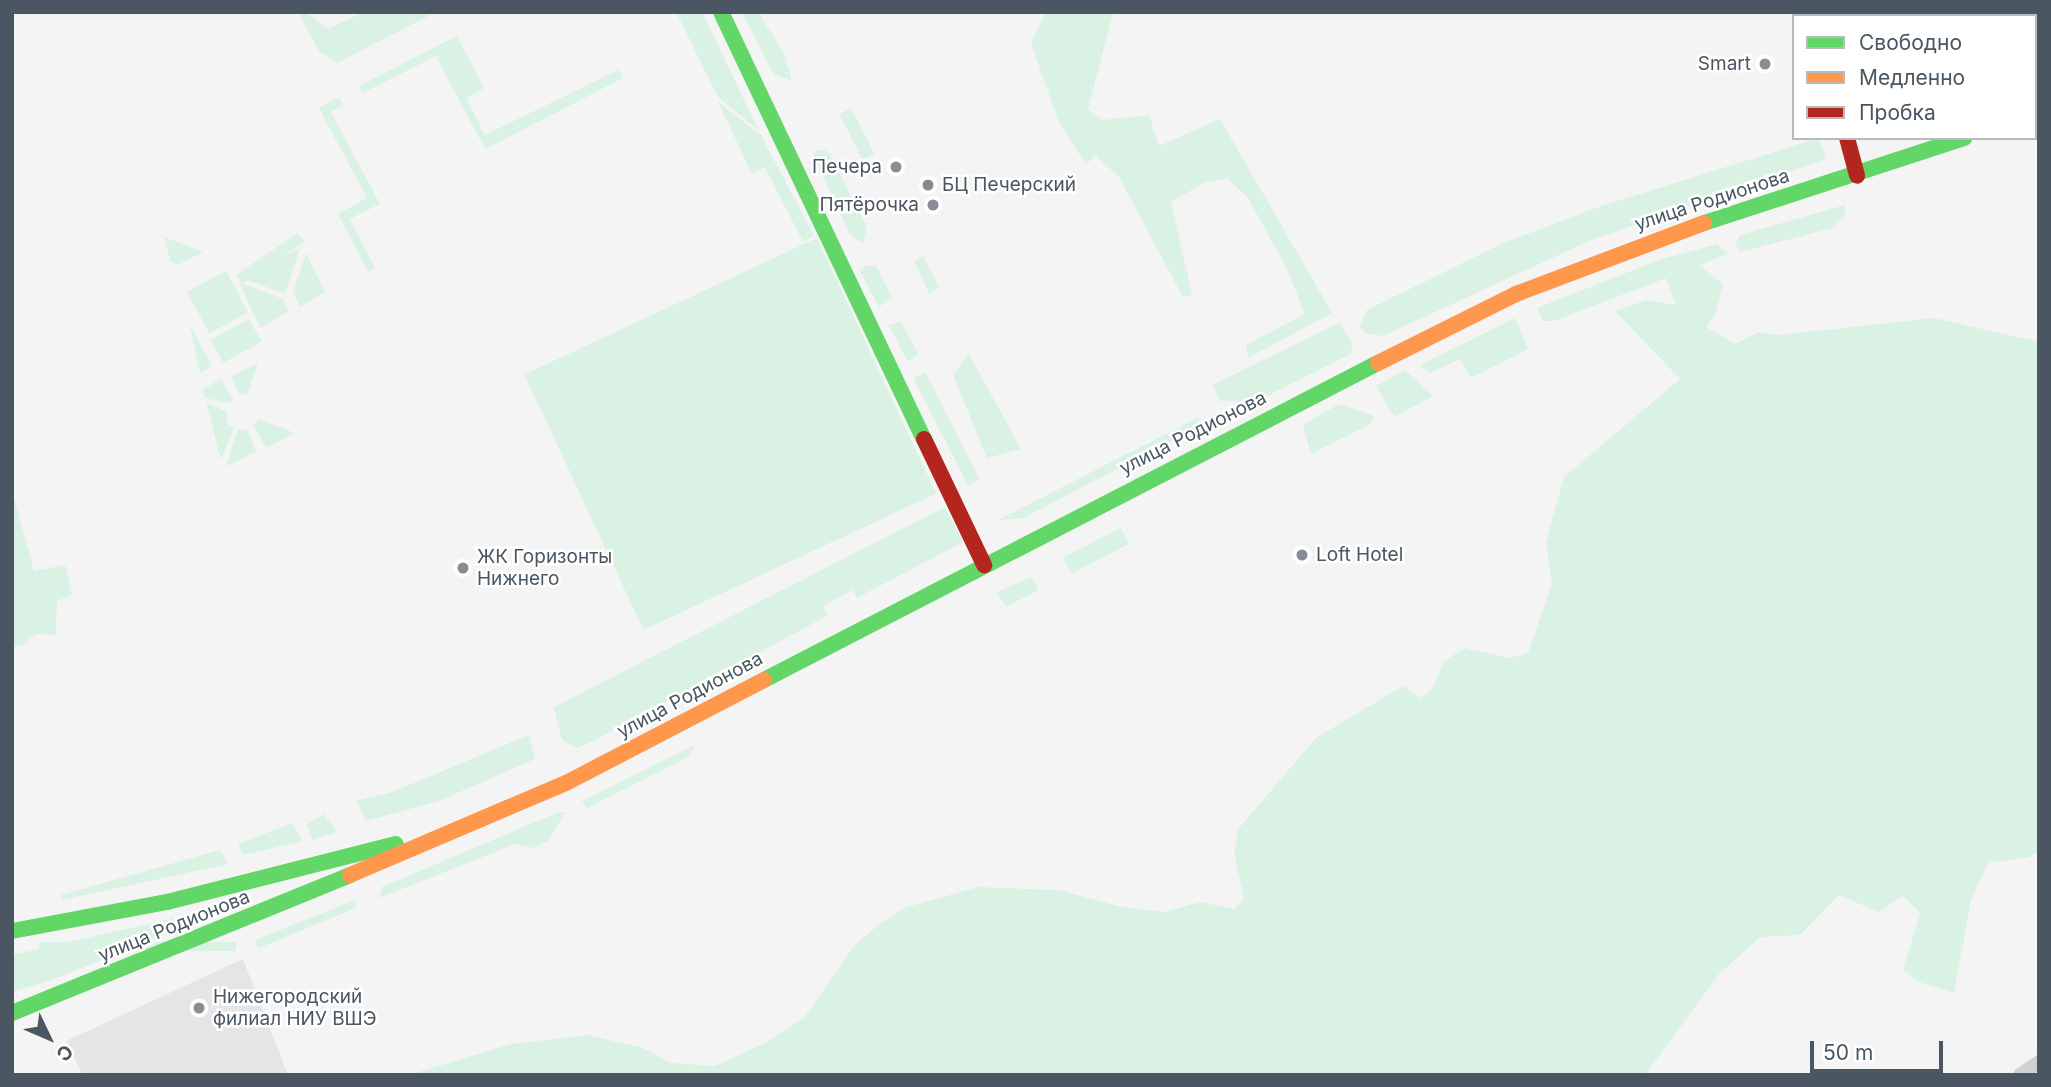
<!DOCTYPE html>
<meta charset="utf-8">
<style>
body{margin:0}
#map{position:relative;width:2051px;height:1087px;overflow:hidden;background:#f4f4f4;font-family:Inter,sans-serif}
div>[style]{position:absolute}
.education>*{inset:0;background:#e6e5e6}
.green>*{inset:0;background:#d9f2e3;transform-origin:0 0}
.street>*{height:14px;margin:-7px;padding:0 7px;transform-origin:7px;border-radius:7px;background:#ced0d2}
.fast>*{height:16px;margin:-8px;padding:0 8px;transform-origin:8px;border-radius:8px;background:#63d668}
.slow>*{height:16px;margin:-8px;padding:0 8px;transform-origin:8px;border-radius:8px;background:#ff974d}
.jam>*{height:16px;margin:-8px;padding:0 8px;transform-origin:8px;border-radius:8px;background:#b3261e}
.dots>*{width:19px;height:19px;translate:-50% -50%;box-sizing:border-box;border:4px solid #fff;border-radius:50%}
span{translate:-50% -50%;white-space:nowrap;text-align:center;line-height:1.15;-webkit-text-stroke:5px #fff;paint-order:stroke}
.poi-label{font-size:19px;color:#4a5661}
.right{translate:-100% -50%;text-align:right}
.left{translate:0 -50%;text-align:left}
.street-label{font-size:19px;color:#4a5661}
.frame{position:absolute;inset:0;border:14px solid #4a5661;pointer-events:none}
.legend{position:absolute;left:1792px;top:14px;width:245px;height:126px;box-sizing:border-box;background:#fff;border:2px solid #b7bbc0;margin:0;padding:9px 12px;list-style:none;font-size:21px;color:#4a5661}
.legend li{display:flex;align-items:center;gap:14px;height:35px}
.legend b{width:35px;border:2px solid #b7bbc0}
.north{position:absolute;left:14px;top:1003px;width:70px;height:70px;-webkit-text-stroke:5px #fff;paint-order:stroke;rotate:134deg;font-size:19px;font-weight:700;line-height:28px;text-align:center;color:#4a5661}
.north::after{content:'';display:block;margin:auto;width:24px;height:32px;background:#4a5661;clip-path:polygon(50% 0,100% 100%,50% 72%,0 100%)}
.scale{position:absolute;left:1810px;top:1041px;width:133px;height:32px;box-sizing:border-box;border:4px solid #4a5661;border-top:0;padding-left:9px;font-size:21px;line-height:24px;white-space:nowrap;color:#4a5661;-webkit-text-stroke:5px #fff;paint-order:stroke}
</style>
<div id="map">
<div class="education">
<div style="clip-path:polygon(243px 959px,288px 1075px,83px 1075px,66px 1041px)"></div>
</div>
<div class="green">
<div style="clip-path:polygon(298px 12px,306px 12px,328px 29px,364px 12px,436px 12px,337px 63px,319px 51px)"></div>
<div style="clip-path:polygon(676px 12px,702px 12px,759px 131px,718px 97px)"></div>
<div style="clip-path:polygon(758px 12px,784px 53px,792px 81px,774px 74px,742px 13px)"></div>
<div style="clip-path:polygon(1046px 12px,1113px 12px,1088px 109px,1102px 120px,1149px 115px,1159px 146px,1220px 119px,1332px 313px,1248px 358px,1246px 345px,1305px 314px,1287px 269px,1248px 198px,1227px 178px,1204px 183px,1171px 202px,1192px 295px,1183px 297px,1119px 177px,1095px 155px,1086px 165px,1058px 120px,1031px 43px)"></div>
<div style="left:1826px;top:12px;width:95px;height:4px"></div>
<div style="clip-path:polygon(457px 36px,484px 88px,466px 98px,485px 135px,618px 70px,623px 78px,485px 149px,436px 56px,363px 93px,359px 86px)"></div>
<div style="clip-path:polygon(339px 97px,343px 105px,331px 112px,380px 204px,350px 219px,375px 268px,368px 272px,338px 214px,367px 198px,319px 108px)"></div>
<div style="clip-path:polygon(718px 102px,761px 135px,814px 236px,803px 242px,765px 167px,752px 174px)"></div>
<div style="left:851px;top:108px;width:51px;height:13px;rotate:63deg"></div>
<div style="clip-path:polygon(1819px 138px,1826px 159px,1591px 240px,1383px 336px,1368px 334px,1359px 327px,1367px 310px,1501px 244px,1601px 206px)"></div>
<div style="clip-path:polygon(816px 150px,828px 151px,867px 227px,863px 244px,849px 233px,813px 155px)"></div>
<div style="clip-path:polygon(1845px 205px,1845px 216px,1833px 228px,1740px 252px,1735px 244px,1740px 235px)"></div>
<div style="left:298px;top:233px;width:11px;height:75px;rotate:56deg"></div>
<div style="clip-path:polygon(164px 237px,203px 252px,178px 265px,170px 261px)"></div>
<div style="left:817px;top:238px;width:282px;height:323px;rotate:65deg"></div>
<div style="clip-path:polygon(1717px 244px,1728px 254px,1699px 265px,1723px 284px,1716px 313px,1706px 327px,1735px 344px,1758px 332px,1777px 335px,1934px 318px,2039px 342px,2039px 851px,2029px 857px,1988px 863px,1971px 900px,1954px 993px,1919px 982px,1903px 970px,1920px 913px,1903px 896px,1879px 912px,1839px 895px,1800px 935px,1760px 937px,1719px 974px,1645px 1075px,409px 1075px,511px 1044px,588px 1035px,643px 1048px,671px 1063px,715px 1066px,767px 1042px,804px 1018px,854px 946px,878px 925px,904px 908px,978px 887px,1059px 890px,1121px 907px,1164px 912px,1201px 902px,1234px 909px,1244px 899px,1234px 852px,1239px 828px,1316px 738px,1403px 686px,1421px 698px,1433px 688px,1443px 662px,1465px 648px,1510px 658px,1528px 653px,1552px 584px,1546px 543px,1564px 477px,1680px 379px,1615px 311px,1647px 300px,1676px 305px,1666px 278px,1554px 321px,1543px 321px,1537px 308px,1659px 260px)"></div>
<div style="clip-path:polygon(300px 248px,285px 294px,242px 278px)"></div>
<div style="clip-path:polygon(306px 253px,325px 292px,300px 307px,293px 291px)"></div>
<div style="clip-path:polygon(923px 256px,939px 287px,929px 293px,914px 261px)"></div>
<div style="clip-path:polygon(867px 265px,876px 266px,892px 297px,879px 307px,860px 271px)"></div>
<div style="left:226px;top:271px;width:47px;height:44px;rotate:62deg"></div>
<div style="clip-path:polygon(239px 282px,283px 299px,289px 311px,260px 328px)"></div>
<div style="clip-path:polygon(1515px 318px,1528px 349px,1471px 378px,1460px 359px,1430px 373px,1420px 365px)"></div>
<div style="left:249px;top:319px;width:26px;height:44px;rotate:61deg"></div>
<div style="clip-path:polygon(901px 321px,918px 354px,908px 361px,888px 325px)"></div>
<div style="clip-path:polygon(1339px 323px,1352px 343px,1351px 354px,1255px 402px,1220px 401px,1212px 385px)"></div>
<div style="clip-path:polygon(190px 325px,212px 366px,200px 373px)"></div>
<div style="clip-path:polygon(969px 354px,1021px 449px,987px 458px,953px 375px)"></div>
<div style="clip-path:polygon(258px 363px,247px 395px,239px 394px,231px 376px)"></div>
<div style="clip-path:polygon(1405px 370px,1433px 396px,1394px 417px,1376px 386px)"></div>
<div style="left:925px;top:372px;width:121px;height:13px;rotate:63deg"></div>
<div style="clip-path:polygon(221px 379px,233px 400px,228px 403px,205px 398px,203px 389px)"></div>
<div style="clip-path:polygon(206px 403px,226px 411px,227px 424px,234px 428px,221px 460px)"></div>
<div style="clip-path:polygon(1339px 404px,1374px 416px,1371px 424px,1311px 454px,1303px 425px)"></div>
<div style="clip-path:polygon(1199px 417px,1195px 429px,1023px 518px,998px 520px)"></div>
<div style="clip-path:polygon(259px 419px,295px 433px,266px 448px,253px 425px)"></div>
<div style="clip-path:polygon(238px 429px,248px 430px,256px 452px,226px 466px)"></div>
<div style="clip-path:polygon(12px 489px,34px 571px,65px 565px,72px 595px,57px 601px,56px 635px,36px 634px,21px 646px,12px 646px)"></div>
<div style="clip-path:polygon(945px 507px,963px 542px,857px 598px,853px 590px,823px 606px,827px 616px,593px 741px,577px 748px,562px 740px,554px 707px)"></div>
<div style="left:1121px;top:528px;width:18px;height:65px;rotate:63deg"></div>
<div style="clip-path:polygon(1031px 577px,1039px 590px,1006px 607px,997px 592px)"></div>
<div style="clip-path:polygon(529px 735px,535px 759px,439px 801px,366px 821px,356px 801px,390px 793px)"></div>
<div style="clip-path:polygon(695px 745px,690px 756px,587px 808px,582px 801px)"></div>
<div style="clip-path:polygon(559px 812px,565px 812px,549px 840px,534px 848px,515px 844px,379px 898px,382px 887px)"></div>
<div style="clip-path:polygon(324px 814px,337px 832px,312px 840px,307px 824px)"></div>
<div style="clip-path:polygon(292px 823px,302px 841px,243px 855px,238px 844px)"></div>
<div style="clip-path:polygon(220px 850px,229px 864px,61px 900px,61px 895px)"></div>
<div style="clip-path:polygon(254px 900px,54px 979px,12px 992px,12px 955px)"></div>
<div style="clip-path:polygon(355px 900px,356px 908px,259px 948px,256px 944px,257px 939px)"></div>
<div style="left:236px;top:942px;width:9px;height:197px;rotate:90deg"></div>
</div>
<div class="street">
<div style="left:2020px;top:1075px;width:23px;rotate:-34deg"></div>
</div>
<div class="fast">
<div style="left:721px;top:12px;width:473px;rotate:64.6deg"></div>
<div style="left:1813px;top:12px;width:4px;rotate:76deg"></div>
<div style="left:1704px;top:223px;width:274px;rotate:-18.1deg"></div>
<div style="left:764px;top:680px;width:691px;rotate:-27.31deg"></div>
<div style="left:12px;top:931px;width:158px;rotate:-10.6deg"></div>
<div style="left:167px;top:902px;width:236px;rotate:-14.2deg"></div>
<div style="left:12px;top:1013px;width:365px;rotate:-22.2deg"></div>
</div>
<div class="slow">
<div style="left:1378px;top:363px;width:154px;rotate:-26.6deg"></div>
<div style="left:1516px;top:294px;width:201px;rotate:-20.7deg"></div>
<div style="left:350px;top:875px;width:235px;rotate:-23.1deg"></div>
<div style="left:566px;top:783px;width:223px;rotate:-27.5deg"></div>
</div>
<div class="jam">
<div style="left:1936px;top:12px;width:5px;rotate:53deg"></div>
<div style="left:2035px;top:112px;width:4px;rotate:-27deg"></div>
<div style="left:1847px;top:138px;width:39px;rotate:75deg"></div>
<div style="left:924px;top:439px;width:140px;rotate:64.5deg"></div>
</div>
<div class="dots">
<div style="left:1765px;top:64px;background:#868d94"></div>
<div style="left:896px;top:167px;background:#868d94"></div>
<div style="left:928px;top:185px;background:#868d94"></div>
<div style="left:933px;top:205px;background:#868d94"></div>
<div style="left:1302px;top:555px;background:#868d94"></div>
<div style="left:463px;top:568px;background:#868d94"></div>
<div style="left:199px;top:1008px;background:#868d94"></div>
</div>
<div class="poi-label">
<span class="right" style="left:1751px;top:64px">Smart</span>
<span class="right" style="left:882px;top:167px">Печера</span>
<span class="left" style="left:942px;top:185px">БЦ Печерский</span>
<span class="right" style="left:919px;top:205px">Пятёрочка</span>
<span class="left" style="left:1316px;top:555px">Loft Hotel</span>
<span class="left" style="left:477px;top:568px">ЖК Горизонты<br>Нижнего</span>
<span class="left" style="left:213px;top:1008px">Нижегородский<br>филиал НИУ ВШЭ</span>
</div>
<div class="street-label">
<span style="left:1712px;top:200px;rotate:-18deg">улица Родионова</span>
<span style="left:1193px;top:433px;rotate:-27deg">улица Родионова</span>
<span style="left:690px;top:695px;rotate:-28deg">улица Родионова</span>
<span style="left:174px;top:926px;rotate:-22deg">улица Родионова</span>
</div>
<div class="frame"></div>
<ul class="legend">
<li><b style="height:9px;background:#63d668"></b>Свободно</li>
<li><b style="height:9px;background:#ff974d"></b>Медленно</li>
<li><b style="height:9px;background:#b3261e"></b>Пробка</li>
</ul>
<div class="north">С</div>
<div class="scale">50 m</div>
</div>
